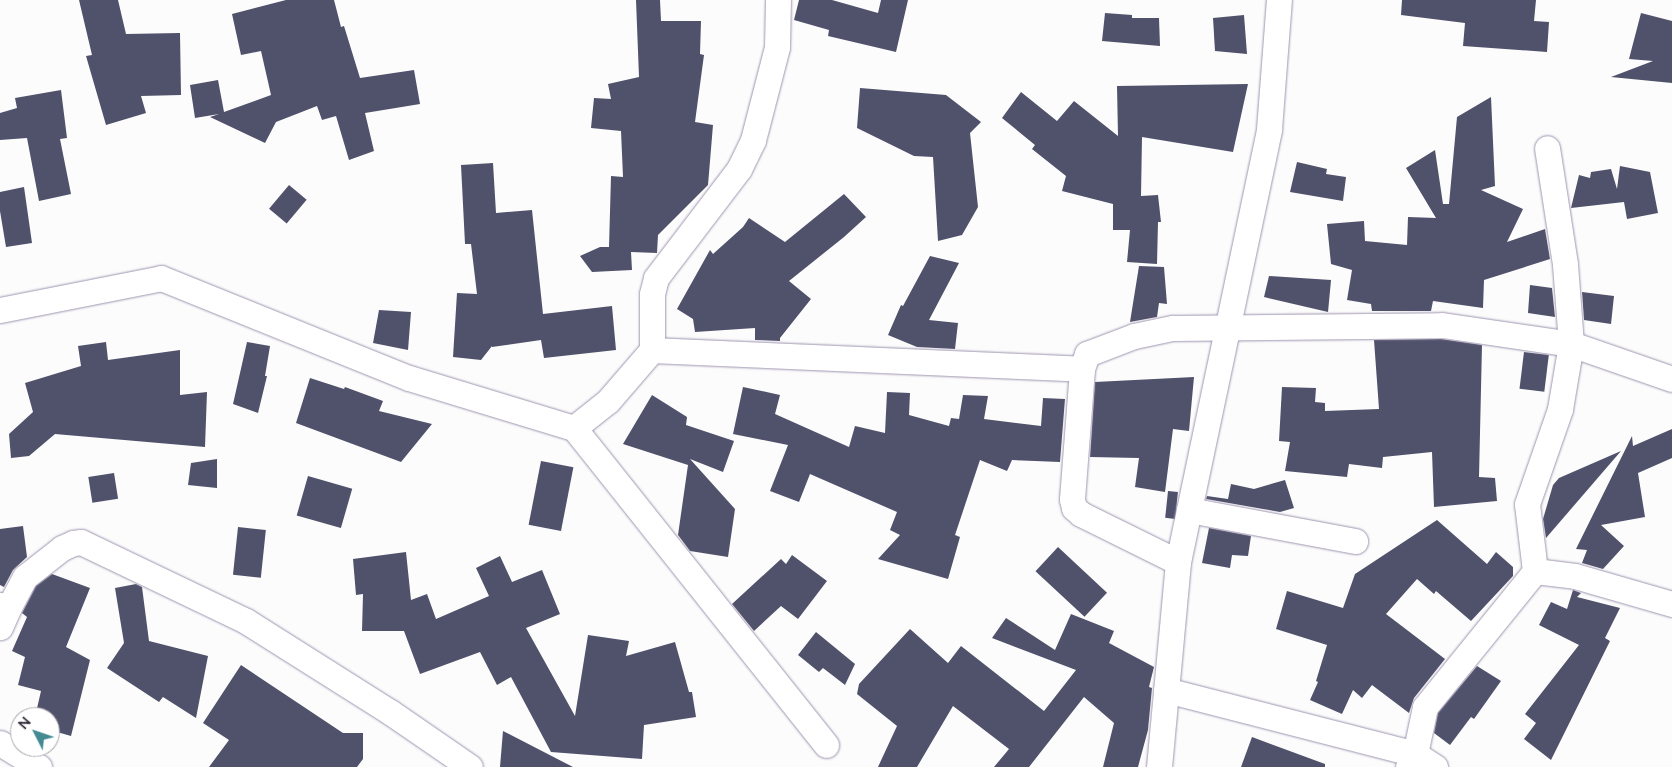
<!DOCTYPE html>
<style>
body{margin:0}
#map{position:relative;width:1672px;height:767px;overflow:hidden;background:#fcfcfc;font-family:Lato,sans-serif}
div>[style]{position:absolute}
.building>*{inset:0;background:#50516b;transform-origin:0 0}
.roads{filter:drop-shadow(0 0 1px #9e94b0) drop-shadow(0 0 1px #9e94b0)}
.street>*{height:25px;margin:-12.5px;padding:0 12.5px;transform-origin:12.5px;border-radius:12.5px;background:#fff}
span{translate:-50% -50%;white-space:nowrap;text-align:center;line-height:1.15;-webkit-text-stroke:5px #fff;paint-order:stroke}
.north{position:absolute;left:10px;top:707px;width:50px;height:50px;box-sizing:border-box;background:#fff;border:1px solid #a9a7ac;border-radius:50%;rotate:311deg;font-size:14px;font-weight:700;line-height:20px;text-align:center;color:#292430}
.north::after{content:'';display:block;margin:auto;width:18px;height:22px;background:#438a92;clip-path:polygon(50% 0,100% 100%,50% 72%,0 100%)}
</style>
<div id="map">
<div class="building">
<div style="clip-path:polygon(79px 0,118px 0,126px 34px,180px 33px,181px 95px,141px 96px,146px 113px,106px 125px,86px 56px,92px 55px)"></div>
<div style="clip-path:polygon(286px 0,334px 0,341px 27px,344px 26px,360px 78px,414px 70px,420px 104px,365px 113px,374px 151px,349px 160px,336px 116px,322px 120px,317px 106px,276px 122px,265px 143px,210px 117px,219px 114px,195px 118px,190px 85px,218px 80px,224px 112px,271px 95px,261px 51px,241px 55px,232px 14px)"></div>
<div style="clip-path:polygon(636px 0,660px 0,661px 21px,701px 21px,700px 54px,704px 55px,695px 122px,713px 125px,708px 185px,658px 235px,657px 253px,631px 252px,632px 270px,592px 272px,580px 256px,600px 247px,609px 247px,611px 176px,623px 177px,621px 131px,591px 128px,594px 98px,611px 99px,608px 84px,639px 77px)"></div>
<div style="clip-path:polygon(799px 0,832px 0,878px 13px,881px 0,908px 0,896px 52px,828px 36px,829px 30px,794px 20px)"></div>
<div style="clip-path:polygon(1402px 0,1536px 0,1534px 21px,1549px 22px,1547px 52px,1463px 46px,1465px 23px,1401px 15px)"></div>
<div style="clip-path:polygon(1105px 13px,1132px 15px,1132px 18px,1159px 18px,1160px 46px,1102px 41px)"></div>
<div style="clip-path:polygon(1641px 13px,1672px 21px,1672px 83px,1611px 77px,1653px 61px,1629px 59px)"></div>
<div style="clip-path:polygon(1244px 15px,1247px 54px,1215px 51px,1213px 18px)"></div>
<div style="clip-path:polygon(1248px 84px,1233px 152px,1142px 137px,1141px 196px,1158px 195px,1161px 222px,1158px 222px,1157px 264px,1127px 262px,1130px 230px,1113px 230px,1113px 204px,1062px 191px,1066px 176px,1032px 149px,1035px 145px,1002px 118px,1021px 92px,1057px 121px,1074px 101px,1118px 136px,1117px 86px)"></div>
<div style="clip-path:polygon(860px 88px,946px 95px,981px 122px,970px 133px,978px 207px,962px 235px,938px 241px,933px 157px,914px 156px,857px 128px)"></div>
<div style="clip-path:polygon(61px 90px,67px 138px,60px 139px,71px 194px,39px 201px,27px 138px,0 140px,0 113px,17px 108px,15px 98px)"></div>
<div style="clip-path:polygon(1491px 97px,1495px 186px,1481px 190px,1523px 209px,1507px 242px,1545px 229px,1550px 259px,1484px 280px,1483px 308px,1433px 301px,1431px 311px,1372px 311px,1371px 304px,1347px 300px,1352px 270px,1331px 264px,1327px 224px,1364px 221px,1365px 241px,1407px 245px,1408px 217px,1436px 218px,1406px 168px,1435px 150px,1443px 204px,1449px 204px,1457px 117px)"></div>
<div style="clip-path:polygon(1297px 162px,1327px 169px,1326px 174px,1346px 177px,1343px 201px,1290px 192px)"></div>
<div style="clip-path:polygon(493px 163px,496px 213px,532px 210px,543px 314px,612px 306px,616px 350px,544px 358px,541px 340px,492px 347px,492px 346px,481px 360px,453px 357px,457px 293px,477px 294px,471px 244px,465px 244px,461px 165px)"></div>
<div style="clip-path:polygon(1620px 166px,1650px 172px,1658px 213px,1627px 219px,1624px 202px,1571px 208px,1579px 175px,1590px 178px,1591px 172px,1611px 169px,1617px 189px)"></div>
<div style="left:289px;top:185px;width:23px;height:31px;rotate:40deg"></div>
<div style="clip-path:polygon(24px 187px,32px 243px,6px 247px,0 211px,0 192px)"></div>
<div style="clip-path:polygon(844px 194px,866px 217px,844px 237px,789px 281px,811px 299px,780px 338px,780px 341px,755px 340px,755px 328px,695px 332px,693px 319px,677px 309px,710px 250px,713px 254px,743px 227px,749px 218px,785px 242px)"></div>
<div style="clip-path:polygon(930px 256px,959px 263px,929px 320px,958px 323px,955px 349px,917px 347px,888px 335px,901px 305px,903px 306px)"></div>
<div style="clip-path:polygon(1139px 266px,1164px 267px,1167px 304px,1159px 303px,1157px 317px,1130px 322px)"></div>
<div style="clip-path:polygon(1269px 276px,1331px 280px,1328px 312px,1264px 297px)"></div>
<div style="clip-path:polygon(1530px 285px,1552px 288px,1555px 317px,1528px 313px)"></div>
<div style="clip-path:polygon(1582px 292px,1614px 296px,1611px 324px,1584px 320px)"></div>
<div style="clip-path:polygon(379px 310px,411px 312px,408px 350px,373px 343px)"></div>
<div style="clip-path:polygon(1441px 339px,1482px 345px,1479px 477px,1495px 478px,1497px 501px,1434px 507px,1432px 452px,1383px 457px,1382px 468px,1349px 464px,1347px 477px,1285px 471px,1290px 442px,1279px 441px,1282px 387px,1316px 388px,1315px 402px,1325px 403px,1325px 411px,1379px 409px,1374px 340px)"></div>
<div style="clip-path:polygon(106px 342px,108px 360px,180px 350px,180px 395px,207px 392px,205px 447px,55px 434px,29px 456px,11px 458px,9px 434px,33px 412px,25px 383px,81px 366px,78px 346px)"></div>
<div style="clip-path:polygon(247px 342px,270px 346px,265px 376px,267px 376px,258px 413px,233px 404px)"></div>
<div style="left:1524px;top:352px;width:25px;height:37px;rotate:7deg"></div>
<div style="clip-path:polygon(1194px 377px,1189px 431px,1173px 429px,1165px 492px,1135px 487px,1139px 458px,1090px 457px,1095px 382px)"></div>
<div style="clip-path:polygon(310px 378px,344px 389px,345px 387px,383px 401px,379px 411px,432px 424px,401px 462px,296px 423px)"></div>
<div style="clip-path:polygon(743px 387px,780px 395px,775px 414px,849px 447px,855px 426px,885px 433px,887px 392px,910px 393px,909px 415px,949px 426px,951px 418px,959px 419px,963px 395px,988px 396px,984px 419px,1041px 426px,1043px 398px,1065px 399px,1060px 462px,1012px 460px,1007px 471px,980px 460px,955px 535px,960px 537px,948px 579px,878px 559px,900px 535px,890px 530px,897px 512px,810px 474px,799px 502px,770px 491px,788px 445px,733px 434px)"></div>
<div style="clip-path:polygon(652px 395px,687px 417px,686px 425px,734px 441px,723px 472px,690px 459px,735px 509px,728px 557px,690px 551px,678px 535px,688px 465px,623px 444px)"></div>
<div style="clip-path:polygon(1672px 429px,1672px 458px,1638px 473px,1645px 517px,1601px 525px,1624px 546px,1603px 569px,1582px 563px,1587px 550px,1576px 549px,1632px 436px,1633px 446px)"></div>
<div style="clip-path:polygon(1621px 451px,1546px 538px,1543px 519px,1553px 485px,1559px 478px)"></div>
<div style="clip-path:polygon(217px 459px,217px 488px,188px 485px,191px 463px)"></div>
<div style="left:541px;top:461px;width:33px;height:65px;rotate:11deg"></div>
<div style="left:114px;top:473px;width:26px;height:26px;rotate:81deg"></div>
<div style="left:308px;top:476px;width:46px;height:41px;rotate:16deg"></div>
<div style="clip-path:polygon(1285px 480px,1294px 508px,1280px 512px,1206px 499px,1207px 496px,1228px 499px,1231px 484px,1254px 489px)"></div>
<div style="left:1168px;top:491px;width:10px;height:27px;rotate:6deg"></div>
<div style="clip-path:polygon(1437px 520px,1487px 564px,1496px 552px,1513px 567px,1513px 576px,1471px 621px,1436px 591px,1434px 594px,1417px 579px,1386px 614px,1445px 659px,1414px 698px,1409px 713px,1372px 685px,1362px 698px,1353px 690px,1342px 714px,1310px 700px,1318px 682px,1316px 681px,1327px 645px,1276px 629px,1287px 591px,1343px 608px,1355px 574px)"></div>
<div style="clip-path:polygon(23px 526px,27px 557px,13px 570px,4px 587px,0 585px,0 529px)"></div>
<div style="left:238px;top:527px;width:28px;height:48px;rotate:6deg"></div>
<div style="clip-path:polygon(1209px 528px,1251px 536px,1248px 556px,1232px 555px,1230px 568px,1202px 563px)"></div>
<div style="left:1058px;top:547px;width:67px;height:33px;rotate:43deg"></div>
<div style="clip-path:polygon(406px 552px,411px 600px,427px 594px,436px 619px,489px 596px,476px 568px,500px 556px,512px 582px,542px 570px,560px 614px,526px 628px,575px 716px,588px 635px,629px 641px,626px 656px,675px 642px,689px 692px,692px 692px,696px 717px,644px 725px,642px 759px,551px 752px,511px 677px,497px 685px,480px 652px,420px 674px,404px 631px,362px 631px,363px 594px,356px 595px,353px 559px)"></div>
<div style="clip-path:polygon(792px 555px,827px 581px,798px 619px,781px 606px,754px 631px,732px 604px,781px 559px,786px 564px)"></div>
<div style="clip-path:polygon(52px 574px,90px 588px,66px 647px,90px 660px,71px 736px,50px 730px,50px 717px,35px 717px,41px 691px,18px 685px,25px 657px,12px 651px,27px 617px,22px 613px,36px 586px)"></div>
<div style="clip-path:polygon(136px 584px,142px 587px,149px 641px,208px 656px,196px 718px,163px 697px,159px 702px,107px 668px,124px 643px,115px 588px)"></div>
<div style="clip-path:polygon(1573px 590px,1581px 593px,1577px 597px,1620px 608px,1605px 638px,1610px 641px,1551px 760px,1524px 739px,1536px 723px,1525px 714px,1579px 645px,1539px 625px,1551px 602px,1567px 609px)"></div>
<div style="clip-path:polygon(1071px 614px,1114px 631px,1109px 643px,1154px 667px,1149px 687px,1152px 688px,1148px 730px,1138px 767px,1103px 767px,1114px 723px,1084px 697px,1029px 767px,994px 767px,1009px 749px,953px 706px,917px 767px,878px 767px,897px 726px,857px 694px,859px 684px,910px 629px,948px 663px,961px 646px,1044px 711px,1076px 670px,992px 638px,1006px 618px,1055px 650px)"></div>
<div style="clip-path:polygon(816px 632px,855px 664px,845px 685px,823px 668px,819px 672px,798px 655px)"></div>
<div style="clip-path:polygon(241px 665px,343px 733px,363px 733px,363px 759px,357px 767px,209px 767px,229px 740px,203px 723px)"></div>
<div style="clip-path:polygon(1477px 666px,1501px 681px,1474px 719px,1471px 717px,1450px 745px,1434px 733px,1438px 713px)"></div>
<div style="clip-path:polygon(503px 731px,573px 767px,500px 767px)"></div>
<div style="clip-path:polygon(1252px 737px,1325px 764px,1325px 767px,1241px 767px)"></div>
</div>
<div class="roads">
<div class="street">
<div style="left:0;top:310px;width:164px;rotate:-11.2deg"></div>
<div style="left:161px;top:278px;width:267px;rotate:22deg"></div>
<div style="left:409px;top:378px;width:172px;rotate:16.9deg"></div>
<div style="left:574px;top:428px;width:43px;rotate:-38.5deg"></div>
<div style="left:608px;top:401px;width:67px;rotate:-49.2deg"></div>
<div style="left:652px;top:350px;width:430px;rotate:2.5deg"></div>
<div style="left:652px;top:350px;width:56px;rotate:-90deg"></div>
<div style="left:652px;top:294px;width:16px;rotate:-76deg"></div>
<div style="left:656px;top:278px;width:137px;rotate:-52.7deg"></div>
<div style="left:739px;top:169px;width:32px;rotate:-64deg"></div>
<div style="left:753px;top:140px;width:96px;rotate:-75.5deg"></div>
<div style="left:777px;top:47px;width:47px;rotate:-88.8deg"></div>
<div style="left:574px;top:428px;width:405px;rotate:51.5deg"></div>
<div style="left:1189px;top:510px;width:169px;rotate:10.6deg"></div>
<div style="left:1178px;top:562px;width:108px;rotate:-153.7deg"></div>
<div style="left:1081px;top:514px;width:9px;rotate:-139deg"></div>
<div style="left:1074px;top:508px;width:9px;rotate:-103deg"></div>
<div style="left:1072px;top:499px;width:130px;rotate:-85.6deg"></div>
<div style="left:1082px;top:369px;width:16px;rotate:-72deg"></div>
<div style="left:1087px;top:354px;width:50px;rotate:-21deg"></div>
<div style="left:1134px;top:336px;width:40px;rotate:-12deg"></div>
<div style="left:1173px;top:328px;width:269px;rotate:-0.6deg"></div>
<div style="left:1442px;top:325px;width:130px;rotate:8.4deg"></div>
<div style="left:1571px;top:344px;width:107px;rotate:19.1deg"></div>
<div style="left:1535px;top:571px;width:40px;rotate:7.1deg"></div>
<div style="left:1575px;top:576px;width:101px;rotate:16.1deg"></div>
<div style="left:0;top:605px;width:9px;rotate:13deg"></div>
<div style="left:9px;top:607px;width:22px;rotate:114deg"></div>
<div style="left:9px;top:607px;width:34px;rotate:-62deg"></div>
<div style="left:25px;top:577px;width:47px;rotate:-38.1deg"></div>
<div style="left:62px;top:548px;width:12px;rotate:-24deg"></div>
<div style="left:73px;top:543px;width:8px;rotate:-7deg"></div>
<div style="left:81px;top:542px;width:183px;rotate:25.6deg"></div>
<div style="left:246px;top:621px;width:170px;rotate:32.3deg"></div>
<div style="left:390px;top:712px;width:97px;rotate:34.5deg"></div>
<div style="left:1166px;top:690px;width:257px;rotate:14.4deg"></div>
<div style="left:1415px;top:754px;width:24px;rotate:33deg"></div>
<div style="left:0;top:743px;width:46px;rotate:31.6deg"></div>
<div style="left:1159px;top:767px;width:206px;rotate:-84.7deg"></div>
<div style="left:1178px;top:562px;width:442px;rotate:-78.1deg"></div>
<div style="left:1269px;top:129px;width:129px;rotate:-85.6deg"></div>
<div style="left:1408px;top:767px;width:15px;rotate:-62deg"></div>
<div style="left:1415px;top:754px;width:48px;rotate:-78deg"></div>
<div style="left:1425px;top:707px;width:175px;rotate:-51deg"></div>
<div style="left:1535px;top:571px;width:67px;rotate:-96.8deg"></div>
<div style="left:1527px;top:504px;width:101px;rotate:-70.8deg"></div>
<div style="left:1560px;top:409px;width:66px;rotate:-80.4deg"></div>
<div style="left:1571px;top:344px;width:80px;rotate:-94.3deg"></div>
<div style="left:1565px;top:264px;width:117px;rotate:-98.8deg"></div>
</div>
</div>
<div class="north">N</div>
</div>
